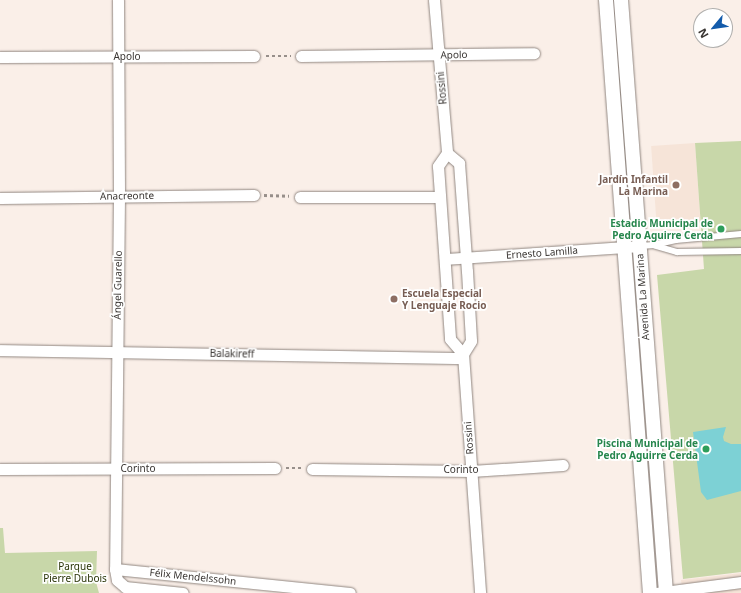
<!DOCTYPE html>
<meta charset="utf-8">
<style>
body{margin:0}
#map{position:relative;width:741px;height:593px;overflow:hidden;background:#faefe8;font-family:"Noto Sans",sans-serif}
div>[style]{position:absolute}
.built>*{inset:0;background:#f6e4d8;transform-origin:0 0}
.green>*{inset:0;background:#c8d7a9}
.water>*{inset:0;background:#7dd1d5}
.path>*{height:2.5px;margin-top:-1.25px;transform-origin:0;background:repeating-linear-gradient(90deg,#978f8a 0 3px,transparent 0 6px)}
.roads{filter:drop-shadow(0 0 1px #918781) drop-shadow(0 0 1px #918781)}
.service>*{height:5.5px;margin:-2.75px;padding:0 2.75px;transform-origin:2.75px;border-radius:2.75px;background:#fff}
.minor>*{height:11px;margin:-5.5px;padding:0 5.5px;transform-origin:5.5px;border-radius:5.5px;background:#fff}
.tertiary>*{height:14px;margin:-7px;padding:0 7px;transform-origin:7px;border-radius:7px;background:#fff}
.dots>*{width:11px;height:11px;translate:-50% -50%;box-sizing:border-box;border:2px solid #fff;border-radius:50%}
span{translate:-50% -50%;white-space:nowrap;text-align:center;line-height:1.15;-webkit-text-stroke:3.5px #fff;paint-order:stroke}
.street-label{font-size:10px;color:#3a3633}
.education-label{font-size:10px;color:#785e54;font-weight:700}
.right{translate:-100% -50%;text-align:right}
.left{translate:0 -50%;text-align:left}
.leisure-label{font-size:10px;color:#27864d;font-weight:700}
.park-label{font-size:10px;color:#2a3508}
.north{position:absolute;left:693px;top:8px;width:40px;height:40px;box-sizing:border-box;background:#fff;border:1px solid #b0afad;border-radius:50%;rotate:241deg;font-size:11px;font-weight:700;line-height:16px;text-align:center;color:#3a3633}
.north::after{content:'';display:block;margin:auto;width:14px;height:18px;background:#135bab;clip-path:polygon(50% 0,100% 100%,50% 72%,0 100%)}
</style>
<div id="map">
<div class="built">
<div style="left:695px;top:143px;width:80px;height:44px;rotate:86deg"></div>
<div style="clip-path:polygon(741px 573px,741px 593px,683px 593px,681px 580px)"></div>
</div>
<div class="green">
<div style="clip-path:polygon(741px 141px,741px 572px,683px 579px,657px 275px,704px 269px,695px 143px)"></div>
<div style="clip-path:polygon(0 528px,3px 528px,5px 553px,97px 551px,96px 582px,99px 593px,0 593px)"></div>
</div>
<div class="water">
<div style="clip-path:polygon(726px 427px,723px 437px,724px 441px,731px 444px,741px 444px,741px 491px,707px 500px,701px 492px,693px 432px)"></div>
</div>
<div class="path">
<div style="left:266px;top:56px;width:25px"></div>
<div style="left:264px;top:195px;width:25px;rotate:2deg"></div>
<div style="left:286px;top:468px;width:15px"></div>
</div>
<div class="roads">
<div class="service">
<div style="left:640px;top:246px;width:14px;rotate:-4deg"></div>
<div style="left:654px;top:245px;width:23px;rotate:-13deg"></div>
<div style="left:676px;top:240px;width:65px;rotate:-5.3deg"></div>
<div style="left:656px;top:246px;width:22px;rotate:16deg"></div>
<div style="left:677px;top:252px;width:64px;rotate:-0.9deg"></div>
</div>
<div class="minor">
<div style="left:118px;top:0;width:196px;rotate:89.7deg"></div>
<div style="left:119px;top:196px;width:373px;rotate:90.6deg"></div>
<div style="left:115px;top:569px;width:11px;rotate:80deg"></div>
<div style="left:117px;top:580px;width:11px;rotate:41deg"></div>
<div style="left:125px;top:587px;width:58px;rotate:5.9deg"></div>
<div style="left:434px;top:0;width:154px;rotate:85.1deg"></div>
<div style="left:447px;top:153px;width:16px;rotate:125deg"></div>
<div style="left:438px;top:166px;width:173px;rotate:86deg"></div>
<div style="left:450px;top:339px;width:20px;rotate:49deg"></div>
<div style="left:301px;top:56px;width:233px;rotate:-0.7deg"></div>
<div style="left:0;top:57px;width:254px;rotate:-0.2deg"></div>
<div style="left:447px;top:153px;width:16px;rotate:40deg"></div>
<div style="left:459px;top:163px;width:108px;rotate:85.8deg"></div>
<div style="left:467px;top:271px;width:70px;rotate:86.7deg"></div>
<div style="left:471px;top:341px;width:15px;rotate:122deg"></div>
<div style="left:463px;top:354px;width:240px;rotate:85.9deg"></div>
<div style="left:300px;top:197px;width:140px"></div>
<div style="left:0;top:198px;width:254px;rotate:-0.7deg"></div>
<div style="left:445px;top:259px;width:194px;rotate:-3.8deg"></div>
<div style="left:0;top:350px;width:463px;rotate:1deg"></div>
<div style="left:0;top:469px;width:275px;rotate:-0.2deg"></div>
<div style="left:312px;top:469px;width:159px;rotate:0.7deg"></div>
<div style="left:471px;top:471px;width:92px;rotate:-3.7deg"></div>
<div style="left:115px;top:569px;width:236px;rotate:5.8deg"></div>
<div style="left:656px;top:593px;width:86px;rotate:-7.4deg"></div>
</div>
<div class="tertiary">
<div style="left:606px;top:0;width:595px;rotate:85.76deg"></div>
<div style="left:621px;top:0;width:595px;rotate:85.66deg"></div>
</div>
</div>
<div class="dots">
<div style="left:676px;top:185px;background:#8d6e63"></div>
<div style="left:721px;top:229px;background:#2e9e5b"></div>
<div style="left:394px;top:299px;background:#8d6e63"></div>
<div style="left:706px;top:449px;background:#2e9e5b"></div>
</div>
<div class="street-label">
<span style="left:454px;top:55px;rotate:-1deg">Apolo</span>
<span style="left:127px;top:57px">Apolo</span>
<span style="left:442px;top:88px;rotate:-95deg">Rossini</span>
<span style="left:127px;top:196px;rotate:-1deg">Anacreonte</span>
<span style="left:542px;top:253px;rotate:-4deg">Ernesto Lamilla</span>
<span style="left:118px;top:285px;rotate:-89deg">Ángel Guarello</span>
<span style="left:643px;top:297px;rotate:-94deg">Avenida La Marina</span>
<span style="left:232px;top:354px;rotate:1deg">Balakireff</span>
<span style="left:469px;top:438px;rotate:-94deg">Rossini</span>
<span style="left:138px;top:469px">Corinto</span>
<span style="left:461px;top:470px">Corinto</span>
<span style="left:193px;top:577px;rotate:6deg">Félix Mendelssohn</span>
</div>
<div class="education-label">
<span class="right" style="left:668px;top:185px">Jardín Infantil<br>La Marina</span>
<span class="left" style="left:402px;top:299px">Escuela Especial<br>Y Lenguaje Rocio</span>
</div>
<div class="leisure-label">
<span class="right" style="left:713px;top:229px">Estadio Municipal de<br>Pedro Aguirre Cerda</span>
<span class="right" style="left:698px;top:449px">Piscina Municipal de<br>Pedro Aguirre Cerda</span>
</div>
<div class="park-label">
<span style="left:75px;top:572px">Parque<br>Pierre Dubois</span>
</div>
<div class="north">N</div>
</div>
